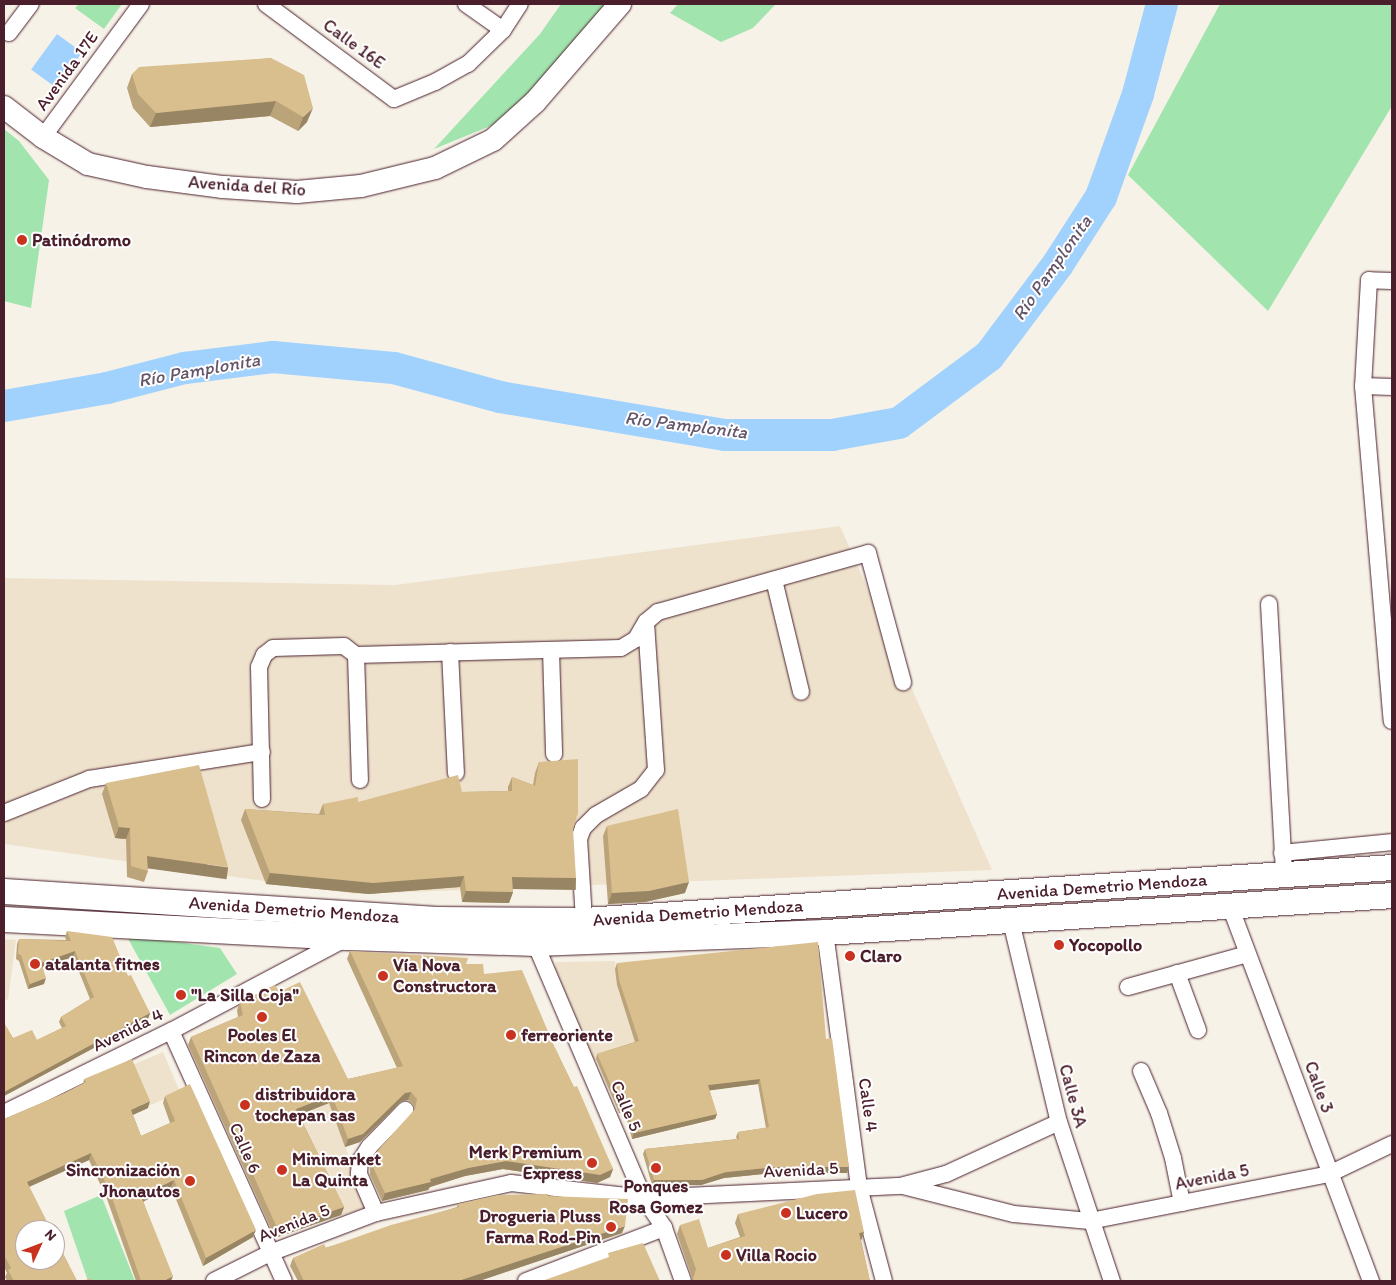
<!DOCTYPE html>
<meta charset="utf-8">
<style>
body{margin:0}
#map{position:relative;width:1396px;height:1285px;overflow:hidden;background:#f7f2e8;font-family:Itim,sans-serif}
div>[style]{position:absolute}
.built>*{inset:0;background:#eee2cd;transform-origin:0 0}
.green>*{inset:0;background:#a1e4ae}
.water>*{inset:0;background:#a1d2fe;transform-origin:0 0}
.river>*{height:32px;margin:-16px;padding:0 16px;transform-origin:16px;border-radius:16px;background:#a1d2fe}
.roads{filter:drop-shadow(0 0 1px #4a1f2b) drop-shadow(0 0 1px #4a1f2b)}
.street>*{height:16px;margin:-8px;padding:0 8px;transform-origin:8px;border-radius:8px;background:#fff}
.secondary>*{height:22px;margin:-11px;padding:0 11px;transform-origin:11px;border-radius:11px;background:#fff}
.primary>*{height:25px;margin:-12.5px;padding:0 12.5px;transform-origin:12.5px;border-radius:12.5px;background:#fff}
.wall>*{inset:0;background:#bba37a}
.shaded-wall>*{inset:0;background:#988563;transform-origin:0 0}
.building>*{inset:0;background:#d9be8e}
.dots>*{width:14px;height:14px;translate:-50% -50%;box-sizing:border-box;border:2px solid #fff;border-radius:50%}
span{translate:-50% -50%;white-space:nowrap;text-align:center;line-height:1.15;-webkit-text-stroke:4px #fff;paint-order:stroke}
.street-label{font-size:18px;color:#4a1f2b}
.poi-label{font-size:18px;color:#4a1f2b;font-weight:700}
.left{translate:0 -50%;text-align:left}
.right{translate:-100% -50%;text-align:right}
.water-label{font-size:19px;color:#64556a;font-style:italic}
.frame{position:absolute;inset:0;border:5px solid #4a1f2b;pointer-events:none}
.north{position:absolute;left:15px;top:1220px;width:50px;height:50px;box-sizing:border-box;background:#fff;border:1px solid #b7a5aa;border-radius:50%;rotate:47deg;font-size:14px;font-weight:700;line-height:20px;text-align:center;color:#4a1f2b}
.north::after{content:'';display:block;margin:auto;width:18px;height:22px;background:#c8321e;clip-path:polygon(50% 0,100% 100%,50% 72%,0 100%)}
</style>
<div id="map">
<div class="built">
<div style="clip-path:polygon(840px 526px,992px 870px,355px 894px,4px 844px,4px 578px,395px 585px)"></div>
<div style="clip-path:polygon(4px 939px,16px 940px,8px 999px,4px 1001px)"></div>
<div style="clip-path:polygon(615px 961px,617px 985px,637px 1047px,591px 1061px,555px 976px,556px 962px)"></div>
<div style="left:163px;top:1052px;width:44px;height:36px;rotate:67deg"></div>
<div style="clip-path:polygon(329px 1103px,368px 1208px,341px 1215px,297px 1117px)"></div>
</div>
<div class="green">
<div style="clip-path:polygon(79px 4px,122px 4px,104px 29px,75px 8px)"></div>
<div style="clip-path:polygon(561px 4px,616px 4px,505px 120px,434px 149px,540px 34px)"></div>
<div style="clip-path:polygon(678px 4px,776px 4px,753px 28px,721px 42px,670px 13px)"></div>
<div style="clip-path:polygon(1220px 4px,1392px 4px,1392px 106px,1268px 311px,1128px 175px)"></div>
<div style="clip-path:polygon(4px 129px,19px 141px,49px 180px,31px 308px,4px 301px)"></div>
<div style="clip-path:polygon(126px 935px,220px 948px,237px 974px,170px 1015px)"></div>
<div style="clip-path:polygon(101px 1195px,135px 1281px,88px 1281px,64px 1211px)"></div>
</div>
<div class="water">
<div style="left:57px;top:34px;width:31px;height:44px;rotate:36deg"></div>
</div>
<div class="river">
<div style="left:4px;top:406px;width:105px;rotate:-9.9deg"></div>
<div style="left:107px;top:388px;width:81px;rotate:-14.4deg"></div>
<div style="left:185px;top:368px;width:89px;rotate:-7.1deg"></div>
<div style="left:273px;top:357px;width:121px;rotate:5.2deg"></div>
<div style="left:394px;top:368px;width:110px;rotate:15.3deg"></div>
<div style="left:500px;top:397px;width:228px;rotate:9.6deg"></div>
<div style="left:725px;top:435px;width:107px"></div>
<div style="left:832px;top:435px;width:68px;rotate:-10.2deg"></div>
<div style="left:899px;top:423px;width:112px;rotate:-36.7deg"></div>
<div style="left:989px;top:356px;width:115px;rotate:-53.1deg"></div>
<div style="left:1058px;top:264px;width:80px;rotate:-57.3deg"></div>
<div style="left:1101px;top:197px;width:109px;rotate:-70.2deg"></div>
<div style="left:1138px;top:94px;width:93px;rotate:-75.1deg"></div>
</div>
<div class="roads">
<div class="street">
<div style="left:266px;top:4px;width:159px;rotate:36.6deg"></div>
<div style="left:394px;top:99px;width:44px;rotate:-22.5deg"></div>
<div style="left:435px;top:82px;width:38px;rotate:-29deg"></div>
<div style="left:468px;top:64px;width:49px;rotate:-44.2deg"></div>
<div style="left:503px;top:30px;width:31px;rotate:-57deg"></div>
<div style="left:466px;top:4px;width:45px;rotate:35.1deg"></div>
<div style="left:9px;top:33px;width:36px;rotate:-53deg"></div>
<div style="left:43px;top:137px;width:165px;rotate:-53.6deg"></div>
<div style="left:1392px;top:281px;width:23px;rotate:-178deg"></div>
<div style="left:1369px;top:280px;width:106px;rotate:93.2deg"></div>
<div style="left:1363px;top:386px;width:336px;rotate:85.1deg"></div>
<div style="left:1363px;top:386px;width:29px;rotate:2deg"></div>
<div style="left:774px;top:580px;width:115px;rotate:76.4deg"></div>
<div style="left:1269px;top:604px;width:271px;rotate:86.8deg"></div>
<div style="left:551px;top:650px;width:104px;rotate:88.3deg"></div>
<div style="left:450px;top:652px;width:121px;rotate:87.2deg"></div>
<div style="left:356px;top:655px;width:125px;rotate:88.2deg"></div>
<div style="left:262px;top:799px;width:132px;rotate:-91.3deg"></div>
<div style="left:259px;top:667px;width:13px;rotate:-67deg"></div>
<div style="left:264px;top:655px;width:11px;rotate:-38deg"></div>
<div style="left:273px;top:648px;width:71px;rotate:-1.6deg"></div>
<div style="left:344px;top:646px;width:15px;rotate:37deg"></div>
<div style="left:356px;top:655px;width:265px;rotate:-1.5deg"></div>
<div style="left:621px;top:648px;width:17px;rotate:-31deg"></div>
<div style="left:636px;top:639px;width:20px;rotate:-60deg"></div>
<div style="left:646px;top:622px;width:16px;rotate:-40deg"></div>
<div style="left:658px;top:612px;width:218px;rotate:-15.7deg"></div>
<div style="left:868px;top:553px;width:134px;rotate:74.8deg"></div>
<div style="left:4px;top:813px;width:92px;rotate:-21.8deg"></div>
<div style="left:89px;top:779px;width:175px;rotate:-8.9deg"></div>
<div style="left:1282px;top:853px;width:111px;rotate:-5.7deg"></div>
<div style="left:1230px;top:906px;width:401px;rotate:69.4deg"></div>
<div style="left:1010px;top:917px;width:211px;rotate:76.6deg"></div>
<div style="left:1059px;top:1122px;width:168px;rotate:71.6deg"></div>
<div style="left:584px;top:920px;width:81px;rotate:-93.5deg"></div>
<div style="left:579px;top:839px;width:12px;rotate:-70deg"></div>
<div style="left:583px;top:828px;width:18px;rotate:-45deg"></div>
<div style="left:596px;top:815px;width:52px;rotate:-30deg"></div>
<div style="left:641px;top:789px;width:24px;rotate:-52deg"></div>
<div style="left:656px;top:770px;width:147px;rotate:-93.9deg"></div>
<div style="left:825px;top:932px;width:257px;rotate:82.4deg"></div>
<div style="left:859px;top:1187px;width:97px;rotate:75.1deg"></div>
<div style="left:535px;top:943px;width:277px;rotate:66.9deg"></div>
<div style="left:644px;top:1198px;width:36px;rotate:56deg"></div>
<div style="left:664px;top:1228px;width:56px;rotate:70.3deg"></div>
<div style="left:1177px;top:973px;width:61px;rotate:69.8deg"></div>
<div style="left:1128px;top:987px;width:124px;rotate:-15.4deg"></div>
<div style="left:171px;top:1031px;width:274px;rotate:65.7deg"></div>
<div style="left:1141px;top:1071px;width:46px;rotate:66.8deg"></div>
<div style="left:1159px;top:1113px;width:47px;rotate:72.7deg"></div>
<div style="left:1173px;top:1158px;width:46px;rotate:78.7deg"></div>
<div style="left:4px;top:1113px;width:186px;rotate:-26.2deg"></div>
<div style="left:171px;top:1031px;width:197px;rotate:-27.9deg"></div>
<div style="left:904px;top:1185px;width:43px;rotate:-14.7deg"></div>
<div style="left:946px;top:1174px;width:124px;rotate:-24.7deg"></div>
<div style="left:376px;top:1213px;width:43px;rotate:-113.6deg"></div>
<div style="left:359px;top:1174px;width:13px;rotate:-86deg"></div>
<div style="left:360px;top:1161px;width:17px;rotate:-57deg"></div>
<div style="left:369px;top:1147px;width:52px;rotate:-45.8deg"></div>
<div style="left:214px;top:1281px;width:63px;rotate:-26.6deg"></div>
<div style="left:270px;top:1253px;width:113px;rotate:-20.7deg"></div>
<div style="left:376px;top:1213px;width:138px;rotate:-12.5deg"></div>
<div style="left:511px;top:1183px;width:134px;rotate:6.4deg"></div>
<div style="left:644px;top:1198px;width:259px;rotate:-2.7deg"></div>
<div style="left:903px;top:1186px;width:114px;rotate:14.2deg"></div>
<div style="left:1014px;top:1214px;width:76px;rotate:5.3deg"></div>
<div style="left:1090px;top:1221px;width:244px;rotate:-11.1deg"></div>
<div style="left:1329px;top:1174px;width:70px;rotate:-25.5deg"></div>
<div style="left:526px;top:1281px;width:148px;rotate:-21deg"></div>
</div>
<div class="secondary">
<div style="left:4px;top:107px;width:49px;rotate:37.6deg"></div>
<div style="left:43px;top:137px;width:52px;rotate:31deg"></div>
<div style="left:88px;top:164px;width:60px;rotate:12.4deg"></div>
<div style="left:147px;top:177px;width:77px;rotate:7.5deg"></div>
<div style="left:223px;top:187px;width:74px;rotate:3.9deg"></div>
<div style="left:297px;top:192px;width:64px;rotate:-5.4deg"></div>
<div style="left:361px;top:186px;width:76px;rotate:-13.7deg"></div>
<div style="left:435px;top:168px;width:64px;rotate:-25.8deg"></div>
<div style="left:493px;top:140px;width:57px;rotate:-42.1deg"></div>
<div style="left:535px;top:102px;width:130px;rotate:-49.1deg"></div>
</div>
<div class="primary">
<div style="left:4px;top:891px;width:433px;rotate:3.7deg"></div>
<div style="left:436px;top:919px;width:148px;rotate:0.4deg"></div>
<div style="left:584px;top:920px;width:810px;rotate:-3.75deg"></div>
<div style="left:4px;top:919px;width:343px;rotate:3deg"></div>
<div style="left:347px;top:937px;width:188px;rotate:1.8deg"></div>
<div style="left:535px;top:943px;width:290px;rotate:-2.2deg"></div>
<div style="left:825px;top:932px;width:568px;rotate:-3.73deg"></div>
</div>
</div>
<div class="wall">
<div style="clip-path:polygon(271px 58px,307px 122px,298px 131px,270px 116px,150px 127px,133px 108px,127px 88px,132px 74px)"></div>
<div style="clip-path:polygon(539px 762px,573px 829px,572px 889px,513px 888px,513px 892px,509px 903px,462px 902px,460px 887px,369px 894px,266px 884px,241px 820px,245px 809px,319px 814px,323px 804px,358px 802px,462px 792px,508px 791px,508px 787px,512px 777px,533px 785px,535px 773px)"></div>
<div style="clip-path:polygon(106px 783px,224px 878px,148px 868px,148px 871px,144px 882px,127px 877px,126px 839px,115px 838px,102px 794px)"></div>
<div style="clip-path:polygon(607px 826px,685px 893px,645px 902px,608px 904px,603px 836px)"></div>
<div style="clip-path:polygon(67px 931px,128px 976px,150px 1013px,148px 1019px,4px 1096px,4px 1023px,13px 1038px,37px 1040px,62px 1028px,59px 1022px,61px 1017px,90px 999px,73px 957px,43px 967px,44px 984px,28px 989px,19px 961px,16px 959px,17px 944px,19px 939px,66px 940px,65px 937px)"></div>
<div style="clip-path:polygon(350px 951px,466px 964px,484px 974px,555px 1048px,613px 1169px,610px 1177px,597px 1183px,503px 1169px,465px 1176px,430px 1187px,428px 1190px,382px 1201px,370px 1175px,370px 1164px,373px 1156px,414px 1111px,414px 1107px,408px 1100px,402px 1101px,360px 1142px,345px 1147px,329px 1103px,299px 1115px,344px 1207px,341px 1215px,275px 1238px,188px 1045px,191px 1037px,238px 1017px,237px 1010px,240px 1002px,279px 992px,348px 1079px,397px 1068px,347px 959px)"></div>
<div style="clip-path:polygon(617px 963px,826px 1039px,849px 1167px,847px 1173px,773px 1173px,724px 1178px,701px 1185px,652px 1185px,643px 1154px,645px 1149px,737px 1139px,736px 1137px,738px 1132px,766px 1128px,758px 1084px,709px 1090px,717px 1114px,715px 1119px,632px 1139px,625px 1112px,619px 1113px,596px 1059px,597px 1054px,635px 1042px,617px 985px,615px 969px)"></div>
<div style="clip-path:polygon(84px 1079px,148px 1108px,133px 1115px,141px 1136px,170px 1123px,163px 1103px,165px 1096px,253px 1237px,203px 1266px,171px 1187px,143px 1201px,171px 1281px,136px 1281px,107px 1199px,89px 1160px,29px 1187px,77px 1281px,7px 1281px,5px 1277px,7px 1273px,4px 1267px,4px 1119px,65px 1093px,83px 1084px)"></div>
<div style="clip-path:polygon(548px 1194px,548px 1196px,622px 1233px,479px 1281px,298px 1281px,290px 1266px,293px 1258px,457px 1207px,458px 1204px)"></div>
<div style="clip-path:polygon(738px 1214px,864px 1232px,861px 1240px,870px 1281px,692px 1281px,692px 1278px,677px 1234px,680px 1225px,708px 1248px,740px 1237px,735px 1223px)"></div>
</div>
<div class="shaded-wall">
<div style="clip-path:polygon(276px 101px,270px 116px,150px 127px,156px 113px)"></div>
<div style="clip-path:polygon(313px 108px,307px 122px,298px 131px,303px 117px)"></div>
<div style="clip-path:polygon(119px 827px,130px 828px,126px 839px,115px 838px)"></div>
<div style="left:147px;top:856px;width:82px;height:12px;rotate:8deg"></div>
<div style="clip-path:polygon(270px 873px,464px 876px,460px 887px,369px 894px,266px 884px)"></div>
<div style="left:512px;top:877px;width:64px;height:12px;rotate:1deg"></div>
<div style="clip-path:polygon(689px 882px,685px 893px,645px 902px,608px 904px,612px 893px)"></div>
<div style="clip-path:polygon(466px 891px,513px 892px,509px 903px,462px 902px)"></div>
<div style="clip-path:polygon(75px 951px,73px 957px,39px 968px,41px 963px)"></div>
<div style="clip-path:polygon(46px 978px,44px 984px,28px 989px,30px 984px)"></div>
<div style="clip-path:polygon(150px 1013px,148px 1019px,4px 1096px,4px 1092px)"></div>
<div style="clip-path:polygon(760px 1079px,758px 1084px,706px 1091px,708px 1085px)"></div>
<div style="clip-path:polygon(411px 1092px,408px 1100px,402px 1101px,360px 1142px,345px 1147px,348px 1139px,405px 1093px)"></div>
<div style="clip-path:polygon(332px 1095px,329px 1103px,294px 1117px,296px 1109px)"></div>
<div style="clip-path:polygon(150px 1101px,148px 1108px,128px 1117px,131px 1110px)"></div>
<div style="clip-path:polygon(627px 1107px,625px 1112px,619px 1113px,621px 1108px)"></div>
<div style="clip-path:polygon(717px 1114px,715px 1119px,632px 1139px,634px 1133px)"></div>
<div style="clip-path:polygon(91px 1153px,89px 1160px,24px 1189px,27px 1182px)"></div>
<div style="clip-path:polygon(506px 1161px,613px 1169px,610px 1177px,597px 1183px,503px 1169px,465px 1176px,430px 1187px,428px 1190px,382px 1201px,385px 1193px,468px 1168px)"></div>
<div style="clip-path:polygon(775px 1167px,849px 1167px,847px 1173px,773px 1173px,724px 1178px,701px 1185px,652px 1185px,654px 1180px)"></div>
<div style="clip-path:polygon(174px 1180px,171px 1187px,139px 1204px,141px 1196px)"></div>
<div style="clip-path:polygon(344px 1207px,341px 1215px,275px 1238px,278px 1230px)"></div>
<div style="clip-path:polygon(625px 1226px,622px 1233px,479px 1281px,458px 1281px)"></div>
<div style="clip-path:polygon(256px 1230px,253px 1237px,203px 1266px,206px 1258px)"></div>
<div style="clip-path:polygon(864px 1232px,861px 1241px,859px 1233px)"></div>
<div style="clip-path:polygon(173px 1276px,171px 1281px,164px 1281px)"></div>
</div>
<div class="building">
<div style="clip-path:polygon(271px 58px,304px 75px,313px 108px,303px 117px,276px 101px,156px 113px,138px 94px,132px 74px,139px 67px)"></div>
<div style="clip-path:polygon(578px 759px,578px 813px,573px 829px,576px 878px,512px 877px,513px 892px,466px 891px,464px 876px,373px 883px,270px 873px,245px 809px,325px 815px,323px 804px,358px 797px,358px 802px,458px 775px,462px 792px,512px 791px,512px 777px,535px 786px,539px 762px)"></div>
<div style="clip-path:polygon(199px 765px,228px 867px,147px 856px,148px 871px,131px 866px,130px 828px,119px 827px,106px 783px)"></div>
<div style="clip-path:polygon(678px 809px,689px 882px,649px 891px,612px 893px,607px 826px)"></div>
<div style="clip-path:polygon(67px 931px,112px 937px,128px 976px,131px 975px,150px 1013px,4px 1092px,4px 1023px,13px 1038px,32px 1030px,37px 1040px,66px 1026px,61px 1017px,94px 997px,75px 951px,41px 963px,46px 978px,30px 984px,21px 955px,18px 954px,19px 939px,71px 941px)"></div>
<div style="clip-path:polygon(818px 942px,826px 1039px,832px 1038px,849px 1167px,775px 1167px,726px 1172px,702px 1180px,654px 1180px,645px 1149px,739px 1139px,738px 1132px,769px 1127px,760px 1079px,708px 1085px,717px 1114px,634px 1133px,627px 1107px,621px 1108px,597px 1054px,639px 1041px,619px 980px,617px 963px)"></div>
<div style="clip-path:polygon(350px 951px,468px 958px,466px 964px,483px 964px,484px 974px,522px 970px,555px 1048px,574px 1087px,577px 1086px,613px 1169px,600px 1175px,506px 1161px,468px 1168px,430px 1179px,431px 1182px,385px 1193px,373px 1167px,373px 1156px,415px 1109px,417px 1099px,411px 1092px,405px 1093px,363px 1134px,348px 1139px,332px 1095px,296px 1109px,344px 1207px,278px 1230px,191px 1037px,243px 1015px,240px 1002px,275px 985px,279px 992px,300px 982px,348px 1079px,403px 1066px)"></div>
<div style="clip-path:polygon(132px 1059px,150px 1101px,131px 1110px,141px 1136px,175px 1121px,165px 1096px,190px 1084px,256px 1230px,206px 1258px,174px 1180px,141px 1196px,173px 1276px,164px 1281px,141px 1281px,110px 1192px,91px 1153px,27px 1182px,51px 1230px,25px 1230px,25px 1260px,55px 1260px,55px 1238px,77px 1281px,14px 1281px,8px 1270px,11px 1268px,4px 1255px,4px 1119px,65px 1093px,86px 1082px,84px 1079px)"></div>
<div style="clip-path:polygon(855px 1190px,864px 1232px,859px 1233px,870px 1281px,694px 1281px,693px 1279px,696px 1269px,680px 1225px,699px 1219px,708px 1248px,745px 1236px,738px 1214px,817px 1194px)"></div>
<div style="clip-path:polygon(548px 1194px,547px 1196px,628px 1199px,625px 1226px,458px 1281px,304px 1281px,293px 1258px,324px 1244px,326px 1248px,391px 1225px,459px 1207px,458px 1204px,498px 1195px)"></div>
<div style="clip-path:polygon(643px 1243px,660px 1281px,542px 1281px,609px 1257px,608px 1253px)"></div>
<div style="clip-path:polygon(91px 1278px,92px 1281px,83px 1281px)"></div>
</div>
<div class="dots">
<div style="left:22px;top:240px;background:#c8321e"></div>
<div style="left:1059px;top:945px;background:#c8321e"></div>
<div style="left:850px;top:956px;background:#c8321e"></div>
<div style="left:35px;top:964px;background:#c8321e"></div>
<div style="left:383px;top:976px;background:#c8321e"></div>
<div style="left:181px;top:995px;background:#c8321e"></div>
<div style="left:262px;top:1017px;background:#c8321e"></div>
<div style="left:511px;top:1035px;background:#c8321e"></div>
<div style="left:245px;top:1105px;background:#c8321e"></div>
<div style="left:592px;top:1163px;background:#c8321e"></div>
<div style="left:656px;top:1168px;background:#c8321e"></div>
<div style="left:282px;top:1170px;background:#c8321e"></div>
<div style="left:190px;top:1181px;background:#c8321e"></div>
<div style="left:786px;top:1213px;background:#c8321e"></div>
<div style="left:611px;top:1227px;background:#c8321e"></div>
<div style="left:726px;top:1255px;background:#c8321e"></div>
</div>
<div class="street-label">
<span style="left:354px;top:44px;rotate:36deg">Calle 16E</span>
<span style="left:67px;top:71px;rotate:-54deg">Avenida 17E</span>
<span style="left:247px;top:186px;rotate:4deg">Avenida del Río</span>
<span style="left:1102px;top:887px;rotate:-4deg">Avenida Demetrio Mendoza</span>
<span style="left:294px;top:910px;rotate:4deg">Avenida Demetrio Mendoza</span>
<span style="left:698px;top:913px;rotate:-4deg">Avenida Demetrio Mendoza</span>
<span style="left:128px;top:1030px;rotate:-26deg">Avenida 4</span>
<span style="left:1319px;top:1087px;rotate:70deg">Calle 3</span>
<span style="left:1073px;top:1096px;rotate:75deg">Calle 3A</span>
<span style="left:868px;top:1105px;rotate:82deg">Calle 4</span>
<span style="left:626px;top:1106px;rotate:67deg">Calle 5</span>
<span style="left:245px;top:1148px;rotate:66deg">Calle 6</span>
<span style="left:801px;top:1170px;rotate:-3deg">Avenida 5</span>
<span style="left:1212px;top:1177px;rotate:-11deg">Avenida 5</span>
<span style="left:294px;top:1223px;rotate:-22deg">Avenida 5</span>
</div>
<div class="poi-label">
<span class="left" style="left:32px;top:240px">Patinódromo</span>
<span class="left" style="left:1069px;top:945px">Yocopollo</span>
<span class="left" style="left:860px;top:956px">Claro</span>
<span class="left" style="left:45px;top:964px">atalanta fitnes</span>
<span class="left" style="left:393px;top:976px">Vía Nova<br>Constructora</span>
<span class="left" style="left:191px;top:995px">"La Silla Coja"</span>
<span class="left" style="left:521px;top:1035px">ferreoriente</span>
<span style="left:262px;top:1046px">Pooles El<br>Rincon de Zaza</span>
<span class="left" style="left:255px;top:1105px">distribuidora<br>tochepan sas</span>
<span class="right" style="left:582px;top:1163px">Merk Premium<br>Express</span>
<span class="left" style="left:292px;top:1170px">Minimarket<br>La Quinta</span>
<span class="right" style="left:180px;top:1181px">Sincronización<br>Jhonautos</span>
<span style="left:656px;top:1197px">Ponques<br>Rosa Gomez</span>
<span class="left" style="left:796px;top:1213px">Lucero</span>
<span class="right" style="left:601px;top:1227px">Drogueria Pluss<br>Farma Rod-Pin</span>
<span class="left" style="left:736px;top:1255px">Villa Rocio</span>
</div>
<div class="water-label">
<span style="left:1052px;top:268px;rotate:-55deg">Río Pamplonita</span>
<span style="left:199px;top:370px;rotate:-10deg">Río Pamplonita</span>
<span style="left:686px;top:425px;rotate:7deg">Río Pamplonita</span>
</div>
<div class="frame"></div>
<div class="north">N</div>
</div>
